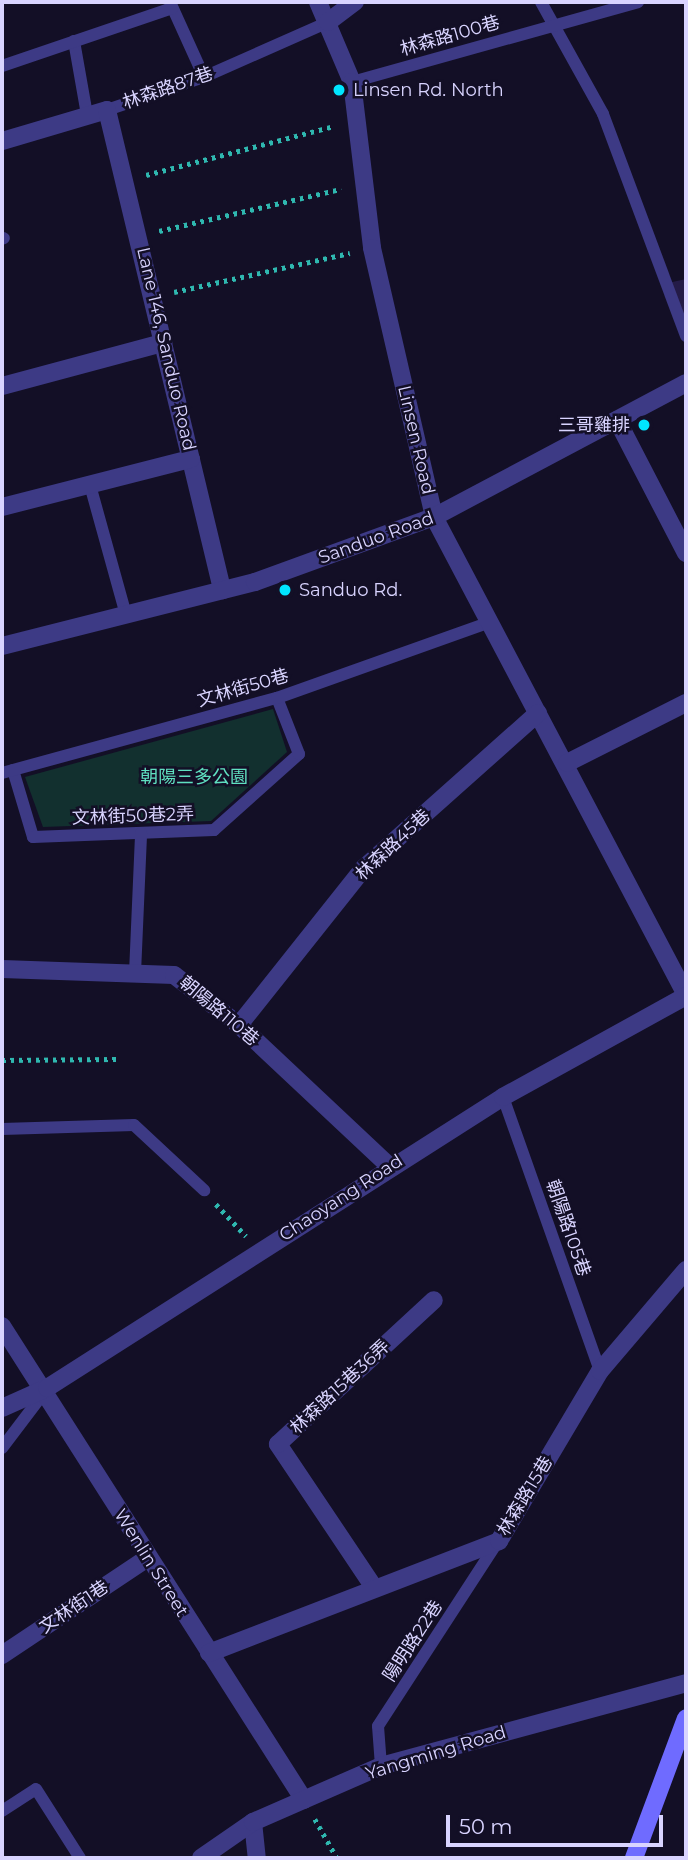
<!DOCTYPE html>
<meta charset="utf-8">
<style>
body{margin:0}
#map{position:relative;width:688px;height:1860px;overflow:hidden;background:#130f26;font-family:Montserrat,"Noto Sans TC",sans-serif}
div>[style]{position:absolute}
.green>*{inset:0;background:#12302f}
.building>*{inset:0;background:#241b47}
.path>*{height:4.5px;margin-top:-2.25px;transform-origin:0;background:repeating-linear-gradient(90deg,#2fb8b0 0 3.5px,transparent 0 8.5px)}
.service>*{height:12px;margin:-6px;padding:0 6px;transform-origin:6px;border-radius:6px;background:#3d3a85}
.minor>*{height:18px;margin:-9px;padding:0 9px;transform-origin:9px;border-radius:9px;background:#3d3a85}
.tertiary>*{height:18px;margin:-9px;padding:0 9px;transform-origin:9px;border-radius:9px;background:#3d3a85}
.secondary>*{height:18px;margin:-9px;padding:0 9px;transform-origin:9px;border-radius:9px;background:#6f6bff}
.dots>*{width:19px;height:19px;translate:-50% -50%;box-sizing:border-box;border:4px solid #130f26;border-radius:50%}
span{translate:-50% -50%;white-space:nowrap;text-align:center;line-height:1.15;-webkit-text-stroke:5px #130f26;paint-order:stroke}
.street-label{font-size:18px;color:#d9d4ff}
.poi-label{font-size:18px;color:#d9d4ff}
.left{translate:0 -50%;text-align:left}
.right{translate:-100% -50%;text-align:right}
.park-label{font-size:18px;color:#5fe0c0}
.frame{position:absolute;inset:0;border:4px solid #d9d4ff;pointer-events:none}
.scale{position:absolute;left:446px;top:1815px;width:217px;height:32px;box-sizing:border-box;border:4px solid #d9d4ff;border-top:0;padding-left:9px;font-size:21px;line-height:24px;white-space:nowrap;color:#d9d4ff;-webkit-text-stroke:5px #130f26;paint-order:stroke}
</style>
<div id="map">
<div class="green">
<div style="clip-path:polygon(273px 709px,287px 752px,211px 821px,43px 827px,25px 777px)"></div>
</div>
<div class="building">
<div style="clip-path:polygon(686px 279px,686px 325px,668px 283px)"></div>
</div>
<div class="path">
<div style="left:146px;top:175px;width:194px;rotate:-14.6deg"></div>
<div style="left:159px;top:231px;width:187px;rotate:-13deg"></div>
<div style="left:174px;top:292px;width:180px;rotate:-12.5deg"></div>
<div style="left:2px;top:1060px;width:115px;rotate:-0.5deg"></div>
<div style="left:216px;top:1204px;width:44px;rotate:46.8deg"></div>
<div style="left:315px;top:1819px;width:45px;rotate:60.6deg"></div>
</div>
<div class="service">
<div style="left:170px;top:2px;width:82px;rotate:65.6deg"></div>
<div style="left:541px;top:2px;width:128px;rotate:61deg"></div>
<div style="left:603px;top:114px;width:237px;rotate:69.5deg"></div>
<div style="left:74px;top:41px;width:75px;rotate:80deg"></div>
<div style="left:2px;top:66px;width:180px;rotate:-18.8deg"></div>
<div style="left:352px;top:82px;width:297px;rotate:-15.6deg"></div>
<div style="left:107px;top:110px;width:102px;rotate:-18.8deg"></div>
<div style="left:204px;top:77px;width:136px;rotate:-23.9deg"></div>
<div style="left:2px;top:239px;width:2px;rotate:-27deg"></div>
<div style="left:90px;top:485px;width:135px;rotate:74.5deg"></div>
<div style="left:13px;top:770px;width:70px;rotate:73.4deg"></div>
<div style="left:33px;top:837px;width:181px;rotate:-2.2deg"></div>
<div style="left:214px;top:830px;width:114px;rotate:-41.8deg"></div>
<div style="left:299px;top:754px;width:60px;rotate:-111.4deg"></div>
<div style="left:2px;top:773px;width:285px;rotate:-15.3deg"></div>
<div style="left:277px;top:698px;width:226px;rotate:-19.6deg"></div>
<div style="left:135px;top:973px;width:140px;rotate:-87.5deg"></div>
<div style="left:503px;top:1097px;width:291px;rotate:70.5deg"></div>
<div style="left:2px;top:1129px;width:132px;rotate:-1.7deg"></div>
<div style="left:134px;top:1125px;width:96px;rotate:42.9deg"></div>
<div style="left:2px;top:1448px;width:73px;rotate:-52.8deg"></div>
<div style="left:381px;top:1766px;width:40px;rotate:-94.3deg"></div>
<div style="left:378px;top:1726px;width:221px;rotate:-57deg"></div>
<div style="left:2px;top:1811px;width:40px;rotate:-32.9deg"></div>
<div style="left:36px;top:1789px;width:82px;rotate:57.5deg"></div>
</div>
<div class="minor">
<div style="left:318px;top:2px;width:87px;rotate:67deg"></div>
<div style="left:352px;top:82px;width:167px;rotate:83.1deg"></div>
<div style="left:372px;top:248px;width:276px;rotate:77deg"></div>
<div style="left:434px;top:517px;width:540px;rotate:62.2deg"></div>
<div style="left:328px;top:22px;width:34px;rotate:-37deg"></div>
<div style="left:2px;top:141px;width:109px;rotate:-16.4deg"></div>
<div style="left:107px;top:110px;width:494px;rotate:76.5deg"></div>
<div style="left:2px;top:386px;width:167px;rotate:-15deg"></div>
<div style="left:617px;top:420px;width:150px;rotate:62.6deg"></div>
<div style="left:2px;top:507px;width:195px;rotate:-14.3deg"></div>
<div style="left:567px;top:763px;width:133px;rotate:-26.8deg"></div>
<div style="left:2px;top:969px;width:172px;rotate:2deg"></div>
<div style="left:174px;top:975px;width:82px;rotate:37.6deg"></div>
<div style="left:239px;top:1025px;width:206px;rotate:43.2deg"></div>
<div style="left:239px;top:1025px;width:201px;rotate:-51.5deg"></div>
<div style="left:364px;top:868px;width:233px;rotate:-41.7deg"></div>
<div style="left:2px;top:1326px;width:562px;rotate:57.5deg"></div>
<div style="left:2px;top:1408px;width:49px;rotate:-24deg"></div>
<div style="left:47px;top:1388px;width:541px;rotate:-32.54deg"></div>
<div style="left:503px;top:1097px;width:209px;rotate:-28.9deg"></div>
<div style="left:373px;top:1586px;width:171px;rotate:-123.8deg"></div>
<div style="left:278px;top:1444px;width:212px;rotate:-42.7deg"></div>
<div style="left:209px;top:1653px;width:311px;rotate:-21.1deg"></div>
<div style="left:499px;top:1541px;width:198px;rotate:-59.3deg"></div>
<div style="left:600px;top:1371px;width:133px;rotate:-49.6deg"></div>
<div style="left:2px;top:1655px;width:173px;rotate:-33.7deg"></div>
<div style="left:253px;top:1822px;width:36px;rotate:84deg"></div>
</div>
<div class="tertiary">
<div style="left:2px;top:646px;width:261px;rotate:-14.2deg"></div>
<div style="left:255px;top:582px;width:190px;rotate:-20deg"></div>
<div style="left:434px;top:517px;width:285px;rotate:-28deg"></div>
<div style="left:201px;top:1858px;width:63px;rotate:-34.7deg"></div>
<div style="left:253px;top:1822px;width:140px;rotate:-23.6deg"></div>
<div style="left:381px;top:1766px;width:316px;rotate:-15.2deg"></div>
</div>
<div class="secondary">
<div style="left:634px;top:1858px;width:149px;rotate:-69.6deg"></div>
</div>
<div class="dots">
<div style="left:339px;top:90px;background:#00e5ff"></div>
<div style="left:644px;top:425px;background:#00e5ff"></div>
<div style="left:285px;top:590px;background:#00e5ff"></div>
</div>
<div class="street-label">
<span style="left:450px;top:36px;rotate:-16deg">林森路100巷</span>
<span style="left:168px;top:88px;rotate:-19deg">林森路87巷</span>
<span style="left:166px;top:349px;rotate:77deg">Lane 146, Sanduo Road</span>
<span style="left:416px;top:440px;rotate:77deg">Linsen Road</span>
<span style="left:376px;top:538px;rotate:-20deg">Sanduo Road</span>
<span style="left:243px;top:688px;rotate:-16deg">文林街50巷</span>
<span style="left:133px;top:816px;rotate:-2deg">文林街50巷2弄</span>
<span style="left:393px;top:845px;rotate:-43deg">林森路45巷</span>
<span style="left:219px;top:1011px;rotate:40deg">朝陽路110巷</span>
<span style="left:341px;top:1198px;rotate:-33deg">Chaoyang Road</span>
<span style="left:568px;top:1228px;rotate:71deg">朝陽路105巷</span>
<span style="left:340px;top:1387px;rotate:-43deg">林森路15巷36弄</span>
<span style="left:525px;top:1496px;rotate:-59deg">林森路15巷</span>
<span style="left:151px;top:1563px;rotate:58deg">Wenlin Street</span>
<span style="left:74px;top:1607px;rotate:-34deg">文林街1巷</span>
<span style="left:413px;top:1641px;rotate:-57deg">陽明路22巷</span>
<span style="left:436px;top:1753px;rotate:-17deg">Yangming Road</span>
</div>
<div class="poi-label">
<span class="left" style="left:353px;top:90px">Linsen Rd. North</span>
<span class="right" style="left:630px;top:425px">三哥雞排</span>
<span class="left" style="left:299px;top:590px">Sanduo Rd.</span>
</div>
<div class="park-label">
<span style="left:194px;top:777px">朝陽三多公園</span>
</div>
<div class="frame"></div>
<div class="scale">50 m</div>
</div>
